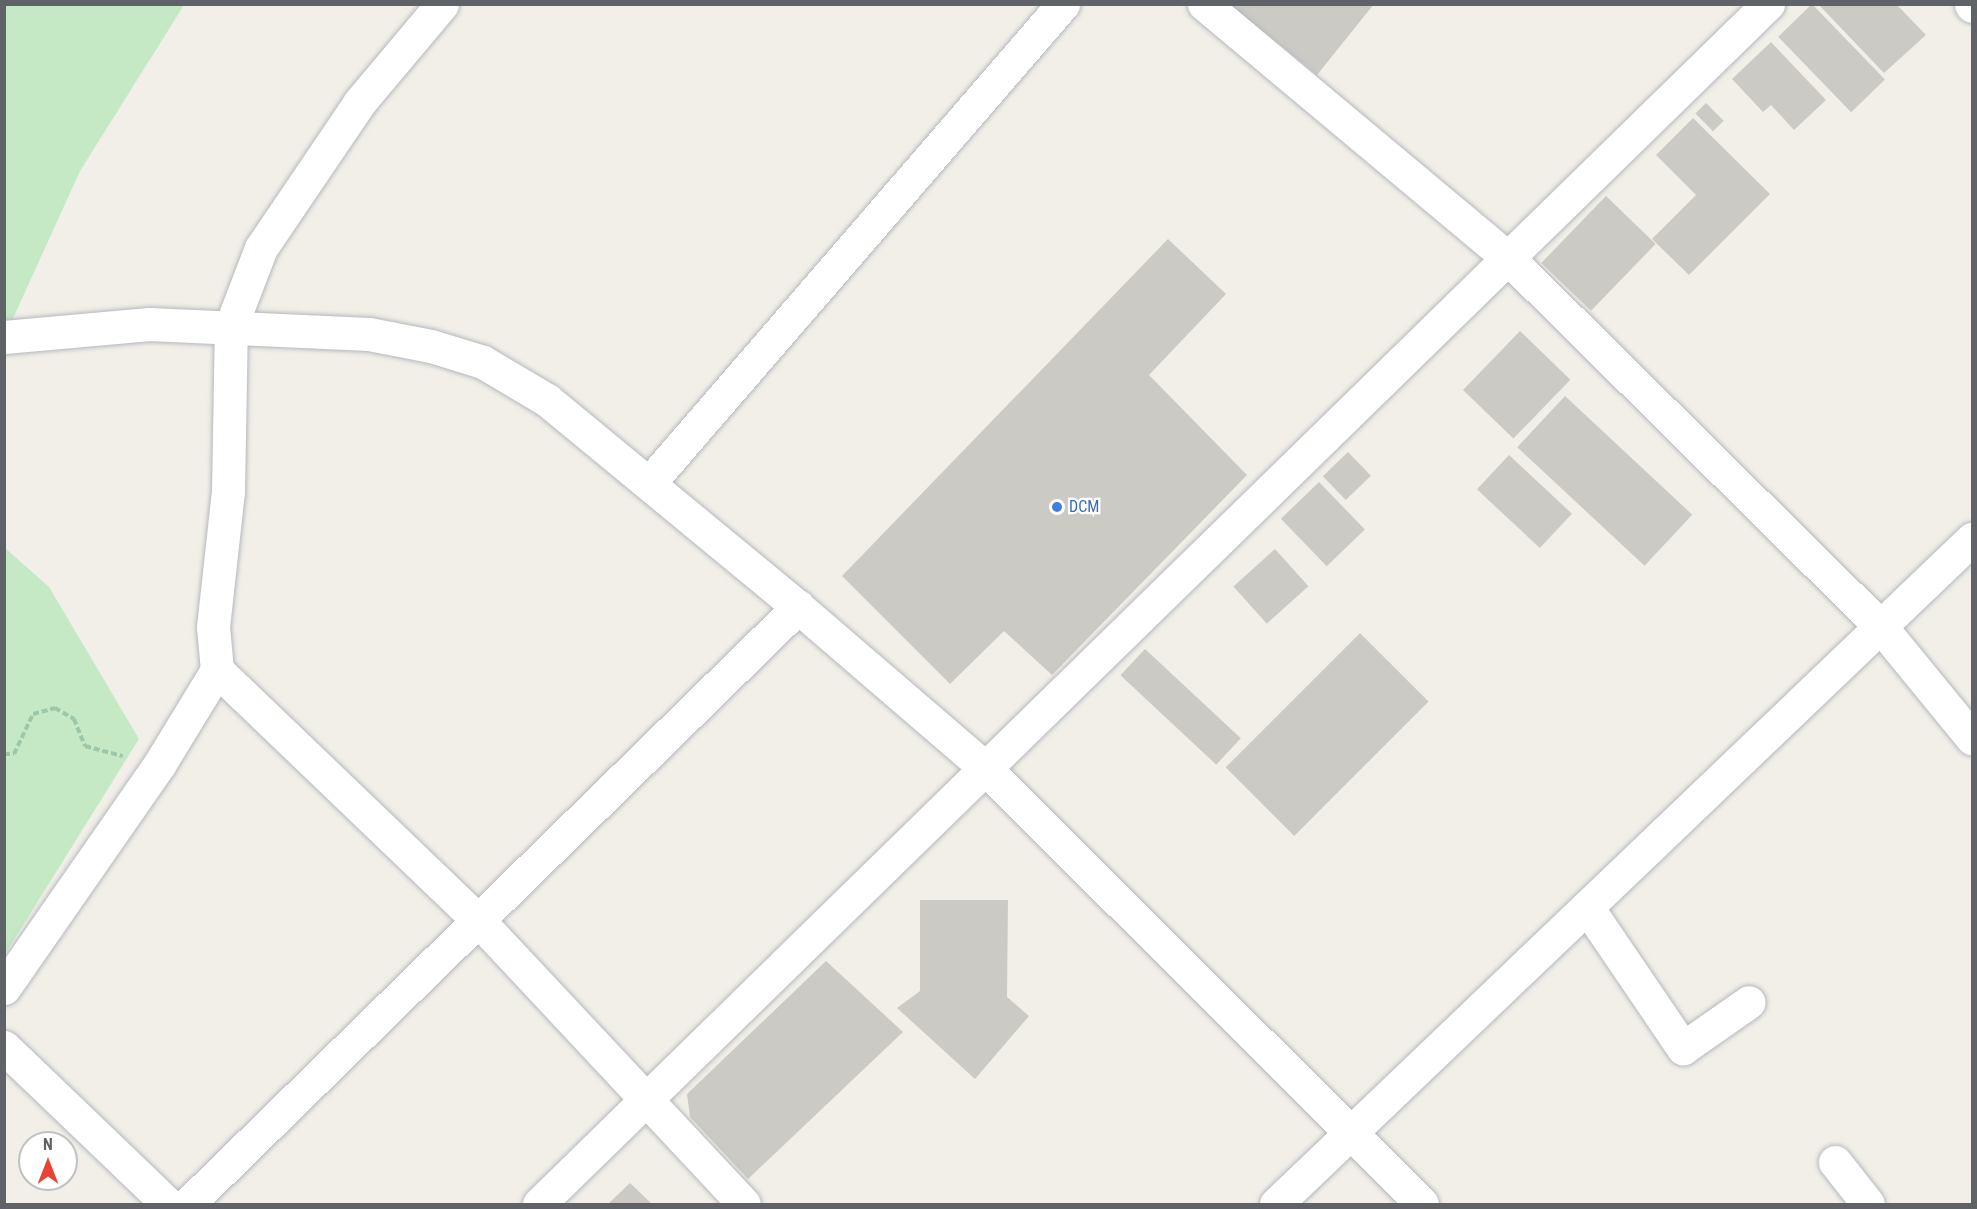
<!DOCTYPE html>
<style>
body{margin:0}
#map{position:relative;width:1977px;height:1209px;overflow:hidden;background:#f1efe8;font-family:"Roboto Condensed",sans-serif}
div>[style]{position:absolute}
.green>*{inset:0;background:#c5e8c5}
.building>*{inset:0;background:#cccac5;transform-origin:0 0}
.path>*{height:4px;margin-top:-2px;transform-origin:0;background:repeating-linear-gradient(90deg,#9cc7a9 0 6px,transparent 0 9px)}
.roads{filter:drop-shadow(0 0 2px #b5b8bc) drop-shadow(0 0 2px #b5b8bc)}
.minor>*{height:33px;margin:-16.5px;padding:0 16.5px;transform-origin:16.5px;border-radius:16.5px;background:#fff}
.dots>*{width:16px;height:16px;translate:-50% -50%;box-sizing:border-box;border:3px solid #fff;border-radius:50%}
span{translate:-50% -50%;white-space:nowrap;text-align:center;line-height:1.15;-webkit-text-stroke:4.5px #fff;paint-order:stroke}
.shop-label{font-size:16px;color:#366cbe}
.left{translate:0 -50%;text-align:left}
.frame{position:absolute;inset:0;border:6px solid #5f6368;pointer-events:none}
.north{position:absolute;left:18px;top:1131px;width:60px;height:60px;box-sizing:border-box;background:#fff;border:2px solid #bfc1c3;border-radius:50%;rotate:0deg;font-size:16px;font-weight:700;line-height:24px;text-align:center;color:#5f6368}
.north::after{content:'';display:block;margin:auto;width:21px;height:27px;background:#ea4335;clip-path:polygon(50% 0,100% 100%,50% 72%,0 100%)}
</style>
<div id="map">
<div class="green">
<div style="clip-path:polygon(5px 5px,184px 5px,80px 171px,5px 336px)"></div>
<div style="clip-path:polygon(5px 548px,49px 587px,139px 739px,5px 954px)"></div>
</div>
<div class="building">
<div style="clip-path:polygon(1229px 4px,1374px 4px,1317px 75px)"></div>
<div style="left:1812px;top:4px;width:105px;height:47px;rotate:46deg"></div>
<div style="clip-path:polygon(1819px 5px,1897px 5px,1926px 35px,1884px 73px)"></div>
<div style="clip-path:polygon(1771px 42px,1826px 100px,1794px 130px,1771px 105px,1763px 112px,1732px 79px)"></div>
<div style="left:1706px;top:103px;width:25px;height:15px;rotate:45deg"></div>
<div style="clip-path:polygon(1693px 118px,1770px 194px,1689px 275px,1652px 239px,1696px 195px,1656px 155px)"></div>
<div style="left:1606px;top:196px;width:69px;height:93px;rotate:44deg"></div>
<div style="clip-path:polygon(1168px 239px,1226px 294px,1149px 375px,1247px 475px,1052px 675px,1004px 631px,950px 684px,842px 576px)"></div>
<div style="left:1520px;top:331px;width:70px;height:82px;rotate:44deg"></div>
<div style="left:1565px;top:396px;width:174px;height:70px;rotate:43deg"></div>
<div style="left:1348px;top:452px;width:33px;height:35px;rotate:46deg"></div>
<div style="left:1509px;top:455px;width:86px;height:47px;rotate:43deg"></div>
<div style="left:1319px;top:482px;width:66px;height:53px;rotate:46deg"></div>
<div style="left:1275px;top:549px;width:50px;height:56px;rotate:48deg"></div>
<div style="left:1360px;top:633px;width:97px;height:190px;rotate:45deg"></div>
<div style="left:1145px;top:649px;width:131px;height:36px;rotate:43deg"></div>
<div style="clip-path:polygon(920px 900px,1008px 900px,1007px 997px,1029px 1016px,975px 1079px,897px 1008px,920px 991px)"></div>
<div style="clip-path:polygon(826px 961px,903px 1032px,748px 1179px,690px 1117px,687px 1094px)"></div>
<div style="clip-path:polygon(630px 1183px,652px 1204px,608px 1204px)"></div>
</div>
<div class="path">
<div style="left:4px;top:754px;width:10px"></div>
<div style="left:14px;top:754px;width:44px;rotate:-64.6deg"></div>
<div style="left:33px;top:714px;width:23px;rotate:-15deg"></div>
<div style="left:55px;top:708px;width:22px;rotate:30deg"></div>
<div style="left:74px;top:719px;width:29px;rotate:68deg"></div>
<div style="left:85px;top:746px;width:39px;rotate:15deg"></div>
</div>
<div class="roads">
<div class="minor">
<div style="left:1204px;top:4px;width:395px;rotate:39.9deg"></div>
<div style="left:1507px;top:257px;width:526px;rotate:44.69deg"></div>
<div style="left:1881px;top:627px;width:144px;rotate:50.7deg"></div>
<div style="left:1971px;top:4px;width:2px;rotate:63deg"></div>
<div style="left:4px;top:337px;width:146px;rotate:-5.1deg"></div>
<div style="left:149px;top:324px;width:220px;rotate:2.6deg"></div>
<div style="left:369px;top:334px;width:63px;rotate:11deg"></div>
<div style="left:431px;top:346px;width:54px;rotate:17.1deg"></div>
<div style="left:483px;top:362px;width:74px;rotate:30.7deg"></div>
<div style="left:547px;top:400px;width:325px;rotate:39.5deg"></div>
<div style="left:798px;top:607px;width:247px;rotate:40.7deg"></div>
<div style="left:985px;top:768px;width:617px;rotate:44.93deg"></div>
<div style="left:650px;top:482px;width:632px;rotate:-49.17deg"></div>
<div style="left:217px;top:670px;width:364px;rotate:43.8deg"></div>
<div style="left:480px;top:922px;width:386px;rotate:46.9deg"></div>
<div style="left:1587px;top:907px;width:171px;rotate:55.8deg"></div>
<div style="left:1683px;top:1048px;width:80px;rotate:-34.9deg"></div>
<div style="left:4px;top:988px;width:272px;rotate:-55.2deg"></div>
<div style="left:159px;top:765px;width:111px;rotate:-58.6deg"></div>
<div style="left:217px;top:670px;width:43px;rotate:-95.3deg"></div>
<div style="left:213px;top:627px;width:136px;rotate:-83.7deg"></div>
<div style="left:228px;top:492px;width:166px;rotate:-89deg"></div>
<div style="left:231px;top:326px;width:84px;rotate:-69deg"></div>
<div style="left:261px;top:248px;width:175px;rotate:-55.9deg"></div>
<div style="left:359px;top:103px;width:129px;rotate:-50deg"></div>
<div style="left:4px;top:1047px;width:227px;rotate:43.8deg"></div>
<div style="left:1835px;top:1162px;width:53px;rotate:51.8deg"></div>
<div style="left:188px;top:1204px;width:854px;rotate:-44.38deg"></div>
<div style="left:539px;top:1204px;width:1718px;rotate:-44.32deg"></div>
<div style="left:1276px;top:1204px;width:963px;rotate:-43.7deg"></div>
</div>
</div>
<div class="dots">
<div style="left:1057px;top:507px;background:#3f7fe0"></div>
</div>
<div class="shop-label">
<span class="left" style="left:1069px;top:507px">DCM</span>
</div>
<div class="frame"></div>
<div class="north">N</div>
</div>
